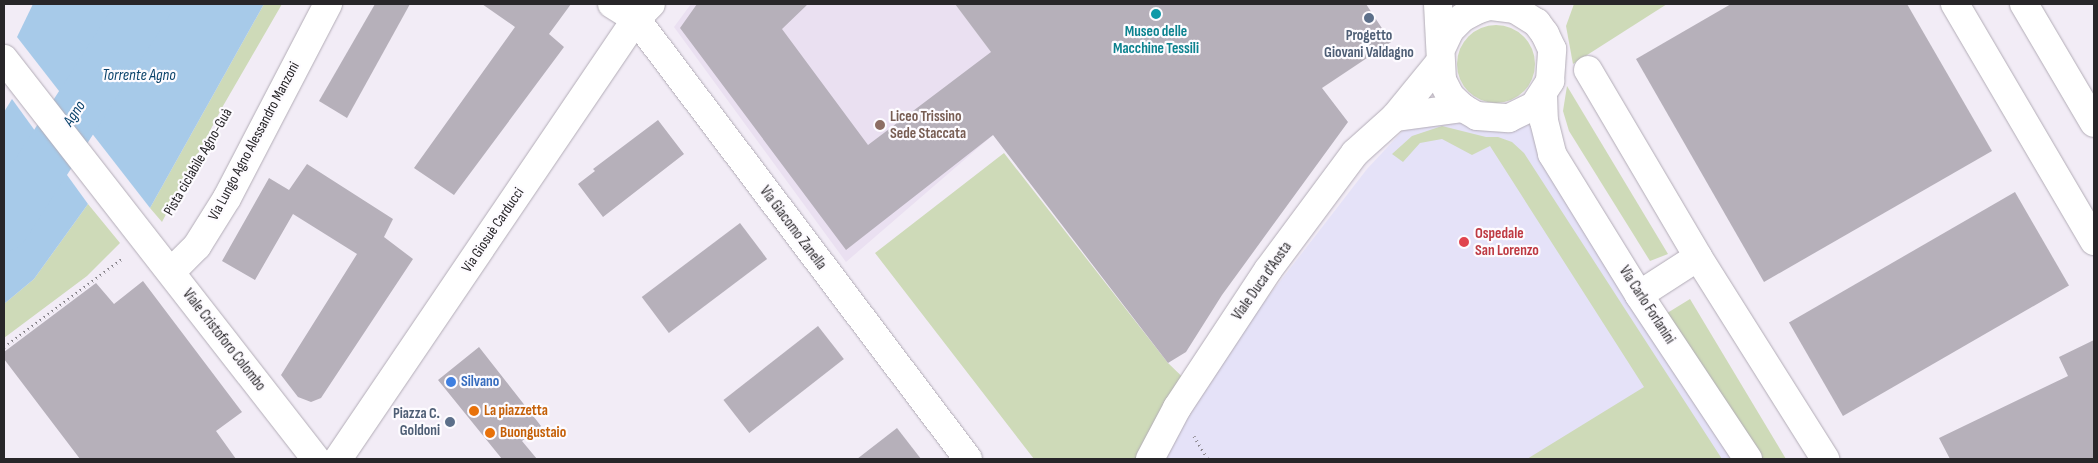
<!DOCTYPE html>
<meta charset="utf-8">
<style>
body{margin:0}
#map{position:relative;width:2098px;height:463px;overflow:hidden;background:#f2ecf6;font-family:"Sofia Sans Condensed",sans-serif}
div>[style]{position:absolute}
.built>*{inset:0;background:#eae0f1}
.medical>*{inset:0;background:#e5e2f8}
.green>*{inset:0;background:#cedab8}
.round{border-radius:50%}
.water>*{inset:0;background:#a7cae9}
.river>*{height:52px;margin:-26px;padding:0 26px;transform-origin:26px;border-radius:26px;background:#a7cae9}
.building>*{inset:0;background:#b6b0ba;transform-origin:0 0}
.path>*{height:3px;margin-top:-1.5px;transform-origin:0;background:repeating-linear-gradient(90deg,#8d8990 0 1px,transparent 0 5px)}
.roads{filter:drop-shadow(0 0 1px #b2acb6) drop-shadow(0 0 1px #b2acb6)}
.minor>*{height:28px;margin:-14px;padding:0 14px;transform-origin:14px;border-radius:14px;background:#fff}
.dots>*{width:14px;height:14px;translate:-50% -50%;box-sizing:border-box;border:2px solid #fdfbff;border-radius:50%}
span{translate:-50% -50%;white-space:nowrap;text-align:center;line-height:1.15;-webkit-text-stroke:4.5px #fdfbff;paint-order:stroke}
.culture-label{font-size:15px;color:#0d838f;font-weight:700}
.service-label{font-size:15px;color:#4e5e75;font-weight:700}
.right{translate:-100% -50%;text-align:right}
.education-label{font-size:15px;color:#785e54;font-weight:700}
.left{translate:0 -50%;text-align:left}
.street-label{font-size:15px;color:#282629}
.health-label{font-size:15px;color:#be3a42;font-weight:700}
.shop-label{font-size:15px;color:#366cbe;font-weight:700}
.food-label{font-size:15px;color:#c56008;font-weight:700}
.water-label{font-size:16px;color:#0a436b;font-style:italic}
.frame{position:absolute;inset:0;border:5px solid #282629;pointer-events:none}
</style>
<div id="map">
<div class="built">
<div style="clip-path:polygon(691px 4px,955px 4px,1033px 106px,993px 135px,846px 262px,674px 27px)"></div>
</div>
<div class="medical">
<div style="clip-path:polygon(1478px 105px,1550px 133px,1757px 459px,1159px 459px,1220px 359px,1367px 169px,1425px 107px)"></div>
</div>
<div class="green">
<div style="clip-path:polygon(264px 4px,282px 4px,223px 106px,162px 222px,150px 208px)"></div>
<div style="clip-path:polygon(1574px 4px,1667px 4px,1573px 64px,1566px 26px)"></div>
<div class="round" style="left:1457px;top:25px;width:78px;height:78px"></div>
<div style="clip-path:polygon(1567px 86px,1668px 254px,1650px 261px,1569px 131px,1563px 111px)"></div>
<div style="clip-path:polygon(1442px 126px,1486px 137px,1498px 137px,1512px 142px,1524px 153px,1722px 459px,1527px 459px,1644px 387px,1490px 146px,1472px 155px,1442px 139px,1420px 143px,1403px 162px,1392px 154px,1412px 136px)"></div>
<div style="clip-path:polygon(1004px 153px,1168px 363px,1198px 392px,1159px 459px,1034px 459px,875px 253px)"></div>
<div style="clip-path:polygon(88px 204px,120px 243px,87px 276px,4px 338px,4px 304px,34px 279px)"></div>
<div style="clip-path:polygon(1690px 299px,1786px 459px,1758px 459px,1664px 315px)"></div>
</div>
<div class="water">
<div style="clip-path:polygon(33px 4px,264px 4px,150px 208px,17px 37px)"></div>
<div style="clip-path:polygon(12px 99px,88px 204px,34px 279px,4px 304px,4px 112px)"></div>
</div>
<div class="river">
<div style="left:4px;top:225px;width:263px;rotate:-57.3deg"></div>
</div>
<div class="building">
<div style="clip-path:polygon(375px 4px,410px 4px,347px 118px,319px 101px)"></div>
<div style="clip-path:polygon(482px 4px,571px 4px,549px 34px,564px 47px,454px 195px,414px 168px,515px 27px)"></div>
<div style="clip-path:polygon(697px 4px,808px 4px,782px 29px,868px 145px,991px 52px,955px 4px,1366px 4px,1391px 42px,1322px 88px,1348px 122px,1222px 295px,1186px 352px,1168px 363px,993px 135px,846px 250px,680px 28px)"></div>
<div style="clip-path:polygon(1731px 4px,1907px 4px,1992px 151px,1764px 282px,1636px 59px)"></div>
<div style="clip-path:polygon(658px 120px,684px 154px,603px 217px,578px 184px,595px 171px,593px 169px)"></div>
<div style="clip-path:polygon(307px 164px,393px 219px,384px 237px,413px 259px,321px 398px,311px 402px,298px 397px,281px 375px,357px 254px,293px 214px,255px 280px,222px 261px,269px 178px,289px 190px)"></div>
<div style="left:2015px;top:192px;width:108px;height:261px;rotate:60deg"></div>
<div style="left:740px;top:223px;width:45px;height:123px;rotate:53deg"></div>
<div style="clip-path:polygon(143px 281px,242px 412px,216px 431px,236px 459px,80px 459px,4px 359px,4px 352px,96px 283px,114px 304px)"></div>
<div style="left:818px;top:326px;width:42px;height:120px;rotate:52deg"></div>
<div style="clip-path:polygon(2094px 340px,2094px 459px,1950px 459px,1939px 438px,2068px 376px,2059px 357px)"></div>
<div style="clip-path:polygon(479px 347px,541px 426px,522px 441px,537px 459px,502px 459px,438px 380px)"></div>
<div style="clip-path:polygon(897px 428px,921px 459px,857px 459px)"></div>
</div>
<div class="path">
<div style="left:4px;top:347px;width:149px;rotate:-36.8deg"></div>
<div style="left:1194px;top:436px;width:27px;rotate:59deg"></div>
</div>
<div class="roads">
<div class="minor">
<div style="left:612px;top:4px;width:28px;rotate:32deg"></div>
<div style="left:636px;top:19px;width:551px;rotate:52.96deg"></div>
<div style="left:1438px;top:4px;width:76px;rotate:87deg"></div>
<div style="left:1442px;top:80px;width:18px;rotate:63deg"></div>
<div style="left:1450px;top:96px;width:18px;rotate:43deg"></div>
<div style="left:1463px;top:108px;width:16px;rotate:30deg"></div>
<div style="left:1477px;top:116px;width:32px;rotate:4deg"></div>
<div style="left:1509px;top:118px;width:28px;rotate:-26deg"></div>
<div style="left:1534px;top:106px;width:30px;rotate:-57deg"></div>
<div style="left:1550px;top:81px;width:32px;rotate:-86deg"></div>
<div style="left:1552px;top:49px;width:17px;rotate:-115deg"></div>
<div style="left:1545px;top:34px;width:14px;rotate:-126deg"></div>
<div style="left:1537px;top:23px;width:26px;rotate:-148deg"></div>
<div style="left:1515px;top:9px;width:26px;rotate:-173deg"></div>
<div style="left:1489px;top:6px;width:13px;rotate:162deg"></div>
<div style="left:1477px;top:10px;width:17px;rotate:152deg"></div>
<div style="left:1462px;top:18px;width:17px;rotate:135deg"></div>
<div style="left:1450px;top:30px;width:17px;rotate:115deg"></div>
<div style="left:1955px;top:4px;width:275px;rotate:59.6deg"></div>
<div style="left:2024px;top:4px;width:138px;rotate:59.5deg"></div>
<div style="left:4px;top:59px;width:507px;rotate:52.05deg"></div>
<div style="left:1588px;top:70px;width:217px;rotate:59.5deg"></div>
<div style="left:1698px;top:257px;width:239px;rotate:57.8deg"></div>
<div style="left:1543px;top:95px;width:26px;rotate:88deg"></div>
<div style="left:1544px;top:121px;width:34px;rotate:76deg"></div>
<div style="left:1552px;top:154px;width:166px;rotate:58.3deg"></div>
<div style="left:1639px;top:295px;width:197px;rotate:56.4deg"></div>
<div style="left:1395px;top:117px;width:69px;rotate:-7.5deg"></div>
<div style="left:171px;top:272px;width:37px;rotate:-45deg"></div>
<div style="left:197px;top:246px;width:57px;rotate:-58deg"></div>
<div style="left:227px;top:198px;width:219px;rotate:-62.5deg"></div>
<div style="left:1639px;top:295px;width:70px;rotate:-32.8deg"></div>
<div style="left:338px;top:459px;width:531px;rotate:-55.89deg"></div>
<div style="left:636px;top:19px;width:21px;rotate:-45deg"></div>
<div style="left:1150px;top:459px;width:58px;rotate:-62.1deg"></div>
<div style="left:1177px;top:408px;width:165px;rotate:-56.6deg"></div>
<div style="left:1268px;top:270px;width:146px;rotate:-53.4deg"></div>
<div style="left:1355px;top:153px;width:54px;rotate:-42deg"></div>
<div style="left:1395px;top:117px;width:71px;rotate:-50.7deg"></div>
</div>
</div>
<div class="dots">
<div style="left:1156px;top:14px;background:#0f9aa8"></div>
<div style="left:1369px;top:18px;background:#5c6f8a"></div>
<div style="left:880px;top:125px;background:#8d6e63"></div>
<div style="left:1464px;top:242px;background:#e0444e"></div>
<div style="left:451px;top:382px;background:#3f7fe0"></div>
<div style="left:474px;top:411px;background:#e8710a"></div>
<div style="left:450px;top:422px;background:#5c6f8a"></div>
<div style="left:490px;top:433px;background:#e8710a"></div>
</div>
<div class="culture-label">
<span style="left:1156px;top:40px">Museo delle<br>Macchine Tessili</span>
</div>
<div class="service-label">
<span style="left:1369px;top:44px">Progetto<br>Giovani Valdagno</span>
<span class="right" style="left:440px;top:422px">Piazza C.<br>Goldoni</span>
</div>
<div class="education-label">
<span class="left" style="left:890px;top:125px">Liceo Trissino<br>Sede Staccata</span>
</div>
<div class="street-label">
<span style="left:254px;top:141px;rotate:-62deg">Via Lungo Agno Alessandro Manzoni</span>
<span style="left:198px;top:162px;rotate:-60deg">Pista ciclabile Agno-Guà</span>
<span style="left:793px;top:228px;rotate:53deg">Via Giacomo Zanella</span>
<span style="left:493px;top:230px;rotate:-56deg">Via Giosuè Carducci</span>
<span style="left:1262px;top:281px;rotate:-55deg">Viale Duca d'Aosta</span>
<span style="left:1647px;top:305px;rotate:57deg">Via Carlo Forlanini</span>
<span style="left:224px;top:340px;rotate:52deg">Viale Cristoforo Colombo</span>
</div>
<div class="health-label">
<span class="left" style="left:1475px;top:242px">Ospedale<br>San Lorenzo</span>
</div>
<div class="shop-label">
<span class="left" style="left:461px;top:382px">Silvano</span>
</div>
<div class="food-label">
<span class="left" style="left:484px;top:411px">La piazzetta</span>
<span class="left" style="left:500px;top:433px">Buongustaio</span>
</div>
<div class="water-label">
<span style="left:139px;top:76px">Torrente Agno</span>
<span style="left:75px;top:114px;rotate:-57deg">Agno</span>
</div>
<div class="frame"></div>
</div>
